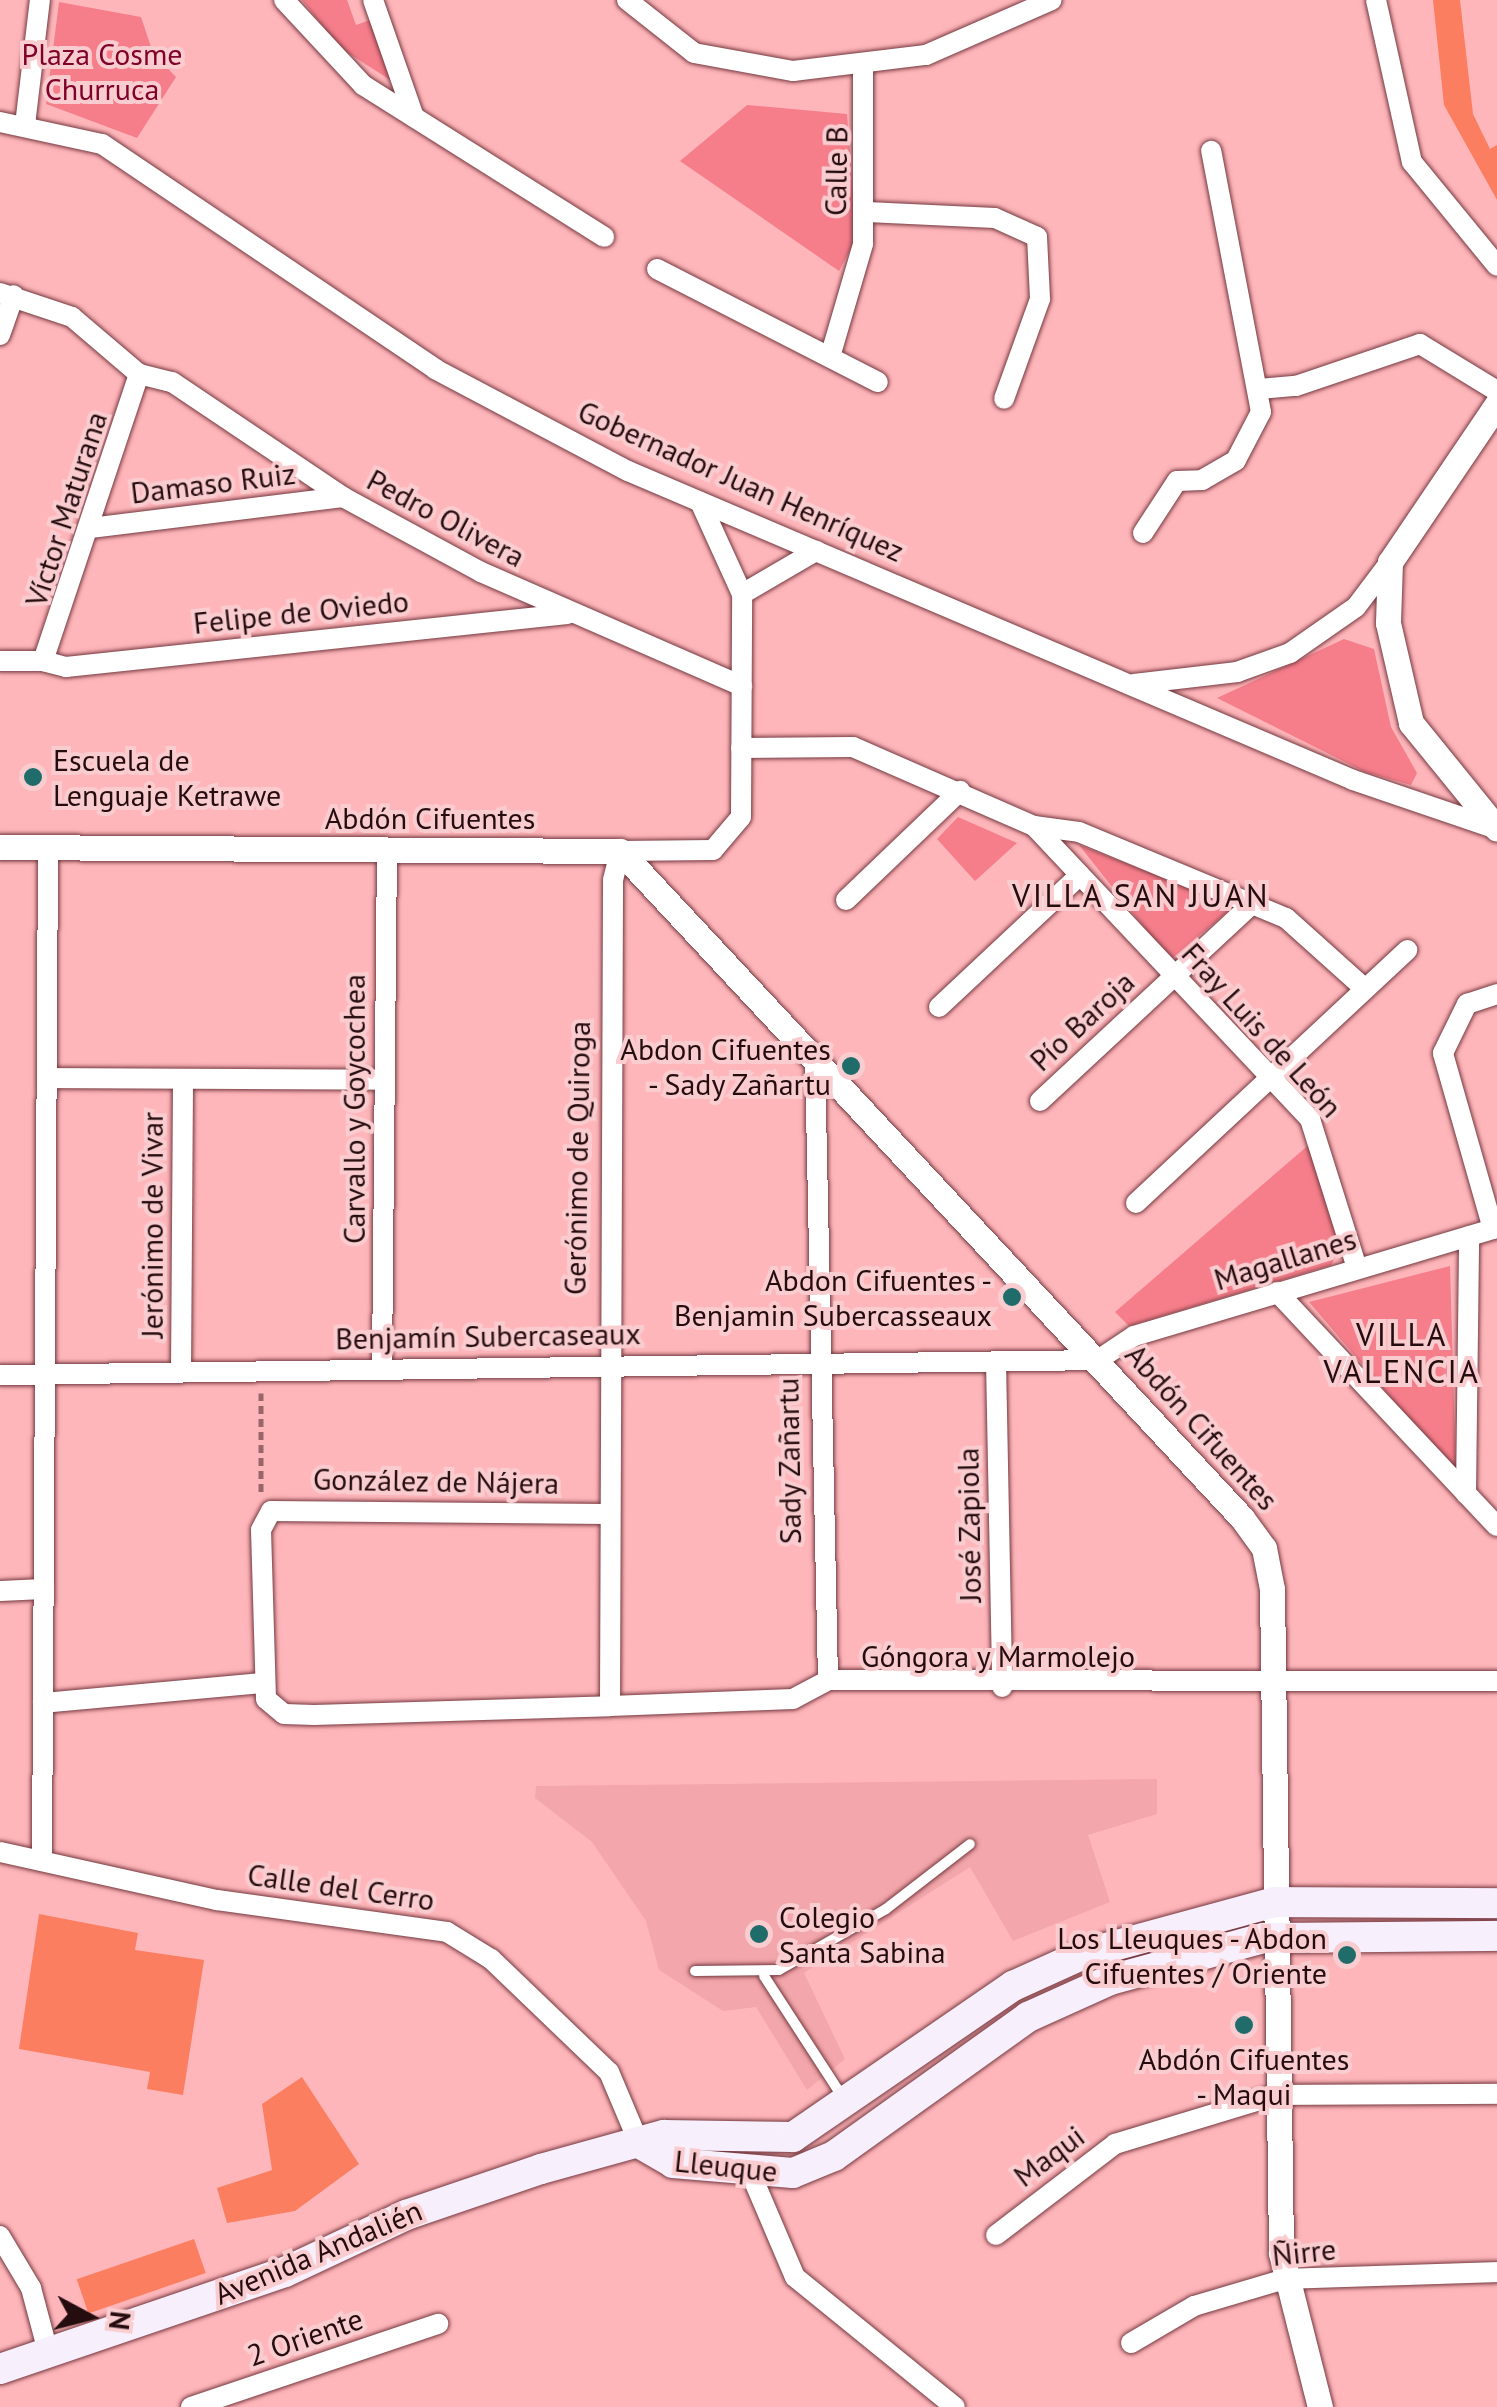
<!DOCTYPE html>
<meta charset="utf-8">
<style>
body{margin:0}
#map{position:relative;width:1497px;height:2407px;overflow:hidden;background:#ffb6bb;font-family:"PT Sans",sans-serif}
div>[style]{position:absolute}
.built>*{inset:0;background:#f3a6ab}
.green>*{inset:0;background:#f67e8b}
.building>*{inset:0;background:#fc7e61;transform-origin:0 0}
.path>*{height:5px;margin-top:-2.5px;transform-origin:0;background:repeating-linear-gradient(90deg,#98666a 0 8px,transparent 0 13px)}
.roads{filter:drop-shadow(0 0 2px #75393f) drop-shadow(0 0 2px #75393f)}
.service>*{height:10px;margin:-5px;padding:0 5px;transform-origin:5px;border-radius:5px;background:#fff}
.minor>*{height:20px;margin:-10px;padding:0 10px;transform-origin:10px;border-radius:10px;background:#fff}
.tertiary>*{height:25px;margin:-12.5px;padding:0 12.5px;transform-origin:12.5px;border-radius:12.5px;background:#fff}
.secondary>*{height:30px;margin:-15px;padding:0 15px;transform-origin:15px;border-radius:15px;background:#f8effc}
.dots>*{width:28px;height:28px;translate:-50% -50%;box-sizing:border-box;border:5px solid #f9cccf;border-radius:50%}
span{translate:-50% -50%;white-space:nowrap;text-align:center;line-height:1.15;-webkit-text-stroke:8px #f9cccf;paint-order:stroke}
.park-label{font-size:30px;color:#800129}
.street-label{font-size:30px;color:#250c0f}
.poi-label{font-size:30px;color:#250c0f}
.left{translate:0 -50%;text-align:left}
.right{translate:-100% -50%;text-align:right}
.neighbourhood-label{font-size:32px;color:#250c0f;letter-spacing:2.5px}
.north{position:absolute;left:40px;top:2267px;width:100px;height:100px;-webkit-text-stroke:8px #f9cccf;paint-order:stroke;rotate:97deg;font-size:28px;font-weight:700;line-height:40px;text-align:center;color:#250c0f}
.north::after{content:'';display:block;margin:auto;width:35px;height:45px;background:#250c0f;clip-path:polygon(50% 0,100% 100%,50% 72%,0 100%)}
</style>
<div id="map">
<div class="built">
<div style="clip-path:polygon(1157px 1779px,1157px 1814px,1088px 1835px,1110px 1902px,1013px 1941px,970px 1867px,804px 1973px,845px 2059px,807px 2090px,756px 2007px,723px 2011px,659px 1970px,646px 1921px,592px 1842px,535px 1798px,536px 1786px)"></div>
</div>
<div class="green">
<div style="clip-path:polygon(302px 0,347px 0,356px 25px,373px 19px,392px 81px,340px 48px)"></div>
<div style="clip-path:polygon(59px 2px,141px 17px,153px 53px,176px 77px,137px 138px,46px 104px)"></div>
<div style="clip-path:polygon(747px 105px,847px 114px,856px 239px,839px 271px,680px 161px)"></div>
<div style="clip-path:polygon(1344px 639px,1374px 649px,1391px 727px,1417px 773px,1411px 785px,1365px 772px,1217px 698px)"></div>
<div style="clip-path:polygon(958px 817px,1017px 843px,975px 881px,937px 839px)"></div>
<div style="clip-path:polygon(1079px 845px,1232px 905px,1233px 907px,1170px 960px)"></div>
<div style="clip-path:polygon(1312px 1142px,1341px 1248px,1331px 1265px,1129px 1326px,1115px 1312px)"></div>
<div style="clip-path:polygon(1450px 1266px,1456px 1474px,1309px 1302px)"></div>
</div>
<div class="building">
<div style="clip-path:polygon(1433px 0,1460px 0,1473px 114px,1490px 149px,1497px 145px,1497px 200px,1444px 105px)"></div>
<div style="clip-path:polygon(39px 1914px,138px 1933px,135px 1950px,204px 1960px,183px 2095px,147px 2089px,150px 2072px,19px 2049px)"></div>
<div style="clip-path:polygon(302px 2077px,359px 2164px,295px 2211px,227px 2223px,217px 2188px,272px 2170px,262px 2104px)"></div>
<div style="left:194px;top:2239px;width:36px;height:124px;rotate:71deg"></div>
</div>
<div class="path">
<div style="left:261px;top:1393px;width:99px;rotate:90deg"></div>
</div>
<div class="roads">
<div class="service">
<div style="left:695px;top:1971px;width:84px;rotate:-0.7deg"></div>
<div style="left:779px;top:1970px;width:123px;rotate:-29.7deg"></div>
<div style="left:886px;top:1909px;width:106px;rotate:-37.7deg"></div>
<div style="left:764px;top:1976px;width:147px;rotate:57deg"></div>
</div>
<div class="minor">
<div style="left:284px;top:0;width:116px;rotate:47.1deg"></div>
<div style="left:363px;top:85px;width:285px;rotate:32.2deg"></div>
<div style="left:373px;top:0;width:124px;rotate:70.7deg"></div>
<div style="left:627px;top:0;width:85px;rotate:38.3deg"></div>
<div style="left:694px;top:53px;width:101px;rotate:10.3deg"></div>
<div style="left:793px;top:71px;width:134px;rotate:-6.9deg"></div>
<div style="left:926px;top:55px;width:137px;rotate:-23.6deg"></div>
<div style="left:1376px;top:0;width:166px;rotate:77.5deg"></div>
<div style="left:1412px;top:162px;width:134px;rotate:50.7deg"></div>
<div style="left:0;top:122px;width:104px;rotate:12.2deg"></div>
<div style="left:102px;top:144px;width:402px;rotate:34deg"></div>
<div style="left:435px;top:369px;width:218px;rotate:27.9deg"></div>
<div style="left:628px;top:471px;width:788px;rotate:23.08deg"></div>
<div style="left:1353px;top:780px;width:152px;rotate:18.8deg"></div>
<div style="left:25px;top:125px;width:126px;rotate:-83.2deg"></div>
<div style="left:867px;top:212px;width:128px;rotate:2.7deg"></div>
<div style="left:995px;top:218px;width:46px;rotate:24.3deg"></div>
<div style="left:1037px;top:237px;width:62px;rotate:87.2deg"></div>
<div style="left:1040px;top:299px;width:106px;rotate:109.8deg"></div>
<div style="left:657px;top:269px;width:248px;rotate:27.1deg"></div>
<div style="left:0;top:293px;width:76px;rotate:18.4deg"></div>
<div style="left:72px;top:317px;width:88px;rotate:40.4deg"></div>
<div style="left:0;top:335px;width:42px;rotate:-70.7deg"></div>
<div style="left:830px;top:357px;width:118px;rotate:-73.7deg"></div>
<div style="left:863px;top:244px;width:177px;rotate:-90deg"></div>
<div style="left:139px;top:374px;width:34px;rotate:14deg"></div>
<div style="left:172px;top:382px;width:206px;rotate:33.9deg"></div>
<div style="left:343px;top:497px;width:157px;rotate:28.5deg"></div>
<div style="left:481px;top:572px;width:285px;rotate:23.6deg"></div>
<div style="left:1259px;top:389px;width:37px;rotate:-5deg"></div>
<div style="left:1296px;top:386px;width:131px;rotate:-18.7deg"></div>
<div style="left:1420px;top:344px;width:90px;rotate:31.4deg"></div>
<div style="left:90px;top:528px;width:255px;rotate:-7deg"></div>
<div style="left:1143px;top:533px;width:62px;rotate:-56.8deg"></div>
<div style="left:1177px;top:481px;width:25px;rotate:-2deg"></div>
<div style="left:1202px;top:480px;width:39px;rotate:-30deg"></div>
<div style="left:1236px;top:460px;width:54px;rotate:-62.5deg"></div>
<div style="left:1261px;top:412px;width:266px;rotate:-100.8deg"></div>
<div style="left:742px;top:594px;width:86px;rotate:-30.2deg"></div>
<div style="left:0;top:661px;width:43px"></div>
<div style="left:43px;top:661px;width:24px;rotate:15deg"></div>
<div style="left:66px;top:667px;width:504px;rotate:-6.04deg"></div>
<div style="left:43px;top:661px;width:303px;rotate:-71.5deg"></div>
<div style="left:1134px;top:684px;width:104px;rotate:-6.6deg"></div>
<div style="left:1237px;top:672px;width:56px;rotate:-19.7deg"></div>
<div style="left:1290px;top:653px;width:80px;rotate:-34.9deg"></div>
<div style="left:1356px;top:607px;width:56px;rotate:-52.9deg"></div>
<div style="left:741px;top:748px;width:112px;rotate:-0.5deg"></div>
<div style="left:853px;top:747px;width:197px;rotate:23.6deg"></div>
<div style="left:1034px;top:826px;width:403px;rotate:46.7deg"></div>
<div style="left:1310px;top:1119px;width:156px;rotate:72.5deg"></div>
<div style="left:1034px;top:826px;width:45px;rotate:7.6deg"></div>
<div style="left:1079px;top:832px;width:224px;rotate:22.6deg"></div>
<div style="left:1286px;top:918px;width:106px;rotate:41.9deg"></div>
<div style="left:846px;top:900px;width:158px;rotate:-43.7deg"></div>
<div style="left:939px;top:1007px;width:193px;rotate:-43.1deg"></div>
<div style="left:815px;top:1060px;width:620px;rotate:88.8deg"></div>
<div style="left:47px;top:1078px;width:337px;rotate:0.3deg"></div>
<div style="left:1040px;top:1101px;width:289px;rotate:-42.9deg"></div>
<div style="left:1136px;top:1203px;width:371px;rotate:-43deg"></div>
<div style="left:1493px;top:1229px;width:183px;rotate:-105.9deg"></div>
<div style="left:1443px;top:1053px;width:55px;rotate:-63.9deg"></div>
<div style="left:1467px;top:1004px;width:32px;rotate:-18deg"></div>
<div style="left:1277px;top:1292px;width:321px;rotate:46.8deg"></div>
<div style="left:996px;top:1361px;width:326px;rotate:88.9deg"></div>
<div style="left:382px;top:1368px;width:518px;rotate:-89.45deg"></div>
<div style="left:181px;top:1372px;width:293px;rotate:-89.6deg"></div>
<div style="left:0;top:1375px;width:1098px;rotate:-0.78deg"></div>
<div style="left:1098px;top:1360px;width:43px;rotate:-33.7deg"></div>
<div style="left:1134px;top:1336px;width:379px;rotate:-16.6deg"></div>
<div style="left:1466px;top:1494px;width:258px;rotate:-89.3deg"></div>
<div style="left:607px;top:1514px;width:336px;rotate:-179.5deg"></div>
<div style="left:271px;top:1511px;width:21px;rotate:118deg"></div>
<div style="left:261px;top:1530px;width:169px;rotate:88.3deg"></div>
<div style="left:266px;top:1699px;width:23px;rotate:40deg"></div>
<div style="left:284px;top:1714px;width:30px;rotate:2deg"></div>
<div style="left:314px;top:1715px;width:296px;rotate:-1.7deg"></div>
<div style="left:610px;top:1706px;width:183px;rotate:-2.2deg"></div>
<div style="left:793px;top:1699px;width:40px;rotate:-28deg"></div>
<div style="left:0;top:1591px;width:44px;rotate:-2.6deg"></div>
<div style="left:828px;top:1680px;width:669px;rotate:0.09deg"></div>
<div style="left:43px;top:1703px;width:221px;rotate:-5.2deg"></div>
<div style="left:610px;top:1706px;width:826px;rotate:-89.79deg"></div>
<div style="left:613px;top:880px;width:30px;rotate:-76deg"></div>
<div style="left:620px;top:851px;width:93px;rotate:-0.6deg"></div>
<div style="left:713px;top:850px;width:43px;rotate:-49.7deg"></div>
<div style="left:741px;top:817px;width:223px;rotate:-89.7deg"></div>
<div style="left:742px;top:594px;width:101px;rotate:-114.5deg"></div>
<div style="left:0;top:1852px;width:222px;rotate:12.5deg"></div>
<div style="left:217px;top:1900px;width:232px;rotate:7.9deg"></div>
<div style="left:447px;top:1932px;width:52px;rotate:31.5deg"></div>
<div style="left:491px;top:1959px;width:163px;rotate:43.8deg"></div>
<div style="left:609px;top:2072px;width:77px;rotate:67.1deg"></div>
<div style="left:42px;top:1861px;width:1013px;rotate:-89.66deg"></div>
<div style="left:751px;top:2174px;width:112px;rotate:66.9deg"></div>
<div style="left:795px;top:2277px;width:206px;rotate:39.1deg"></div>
<div style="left:996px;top:2235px;width:150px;rotate:-37.4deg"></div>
<div style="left:1115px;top:2144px;width:168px;rotate:-16.9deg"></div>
<div style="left:1276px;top:2095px;width:221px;rotate:-0.3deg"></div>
<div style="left:0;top:2236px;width:61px;rotate:59.2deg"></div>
<div style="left:31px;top:2288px;width:66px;rotate:75.1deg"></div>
<div style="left:1131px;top:2343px;width:73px;rotate:-30.4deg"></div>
<div style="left:1194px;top:2306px;width:95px;rotate:-16.5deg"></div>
<div style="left:1285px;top:2279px;width:212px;rotate:-1.9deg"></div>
<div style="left:191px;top:2407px;width:261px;rotate:-18.6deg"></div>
</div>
<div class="tertiary">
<div style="left:1497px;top:404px;width:191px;rotate:124.1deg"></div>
<div style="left:1390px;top:562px;width:61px;rotate:91.9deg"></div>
<div style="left:1388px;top:623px;width:103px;rotate:77deg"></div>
<div style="left:1411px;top:723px;width:136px;rotate:50.9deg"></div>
<div style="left:0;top:847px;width:620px;rotate:0.37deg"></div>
<div style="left:620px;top:851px;width:912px;rotate:47deg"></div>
<div style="left:1242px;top:1518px;width:37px;rotate:54deg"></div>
<div style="left:1264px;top:1548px;width:42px;rotate:79deg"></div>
<div style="left:1272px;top:1589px;width:664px;rotate:89.22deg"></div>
<div style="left:1281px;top:2253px;width:159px;rotate:75.8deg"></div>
</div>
<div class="secondary">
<div style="left:639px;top:2143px;width:39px;rotate:30deg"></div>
<div style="left:673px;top:2163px;width:120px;rotate:4.8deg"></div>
<div style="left:793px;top:2173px;width:44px;rotate:-22.5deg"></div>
<div style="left:834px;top:2156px;width:239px;rotate:-35.6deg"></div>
<div style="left:1028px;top:2017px;width:90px;rotate:-24.3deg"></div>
<div style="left:1110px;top:1980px;width:160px;rotate:-15.3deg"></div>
<div style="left:1264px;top:1938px;width:233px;rotate:-0.5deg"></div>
<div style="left:0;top:2369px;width:301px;rotate:-18.8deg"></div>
<div style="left:285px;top:2272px;width:134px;rotate:-25.2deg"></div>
<div style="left:406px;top:2215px;width:143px;rotate:-18.8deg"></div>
<div style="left:541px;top:2169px;width:128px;rotate:-15.5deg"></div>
<div style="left:664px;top:2135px;width:129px;rotate:0.9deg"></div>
<div style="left:793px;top:2137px;width:267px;rotate:-34.5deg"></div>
<div style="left:1013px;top:1986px;width:78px;rotate:-24.3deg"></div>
<div style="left:1084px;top:1954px;width:198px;rotate:-15.2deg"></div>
<div style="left:1275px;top:1902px;width:222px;rotate:0.3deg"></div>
</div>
</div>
<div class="dots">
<div style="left:33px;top:777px;background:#206c6b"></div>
<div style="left:851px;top:1066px;background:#206c6b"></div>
<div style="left:1012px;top:1297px;background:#206c6b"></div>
<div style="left:759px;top:1934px;background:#206c6b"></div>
<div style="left:1347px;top:1955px;background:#206c6b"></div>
<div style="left:1244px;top:2025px;background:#206c6b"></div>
</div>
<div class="park-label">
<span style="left:102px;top:71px">Plaza Cosme<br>Churruca</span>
</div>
<div class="street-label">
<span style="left:836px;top:171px;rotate:-89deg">Calle B</span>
<span style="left:741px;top:481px;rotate:24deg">Gobernador Juan Henríquez</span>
<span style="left:213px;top:483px;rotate:-7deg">Damaso Ruiz</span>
<span style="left:66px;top:509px;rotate:-72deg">Víctor Maturana</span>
<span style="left:446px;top:518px;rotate:28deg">Pedro Olivera</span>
<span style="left:301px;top:612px;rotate:-6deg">Felipe de Oviedo</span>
<span style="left:430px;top:818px">Abdón Cifuentes</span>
<span style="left:1082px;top:1021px;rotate:-43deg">Pío Baroja</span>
<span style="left:1262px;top:1030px;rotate:48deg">Fray Luis de León</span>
<span style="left:354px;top:1109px;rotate:-90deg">Carvallo y Goycochea</span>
<span style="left:577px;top:1158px;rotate:-89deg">Gerónimo de Quiroga</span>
<span style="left:152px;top:1225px;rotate:-90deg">Jerónimo de Vivar</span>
<span style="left:1285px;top:1259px;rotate:-17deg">Magallanes</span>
<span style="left:488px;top:1336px;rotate:-1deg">Benjamín Subercaseaux</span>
<span style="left:1202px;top:1427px;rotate:48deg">Abdón Cifuentes</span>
<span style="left:789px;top:1461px;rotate:-91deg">Sady Zañartu</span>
<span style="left:436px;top:1481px;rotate:1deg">González de Nájera</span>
<span style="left:969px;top:1525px;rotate:-91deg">José Zapiola</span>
<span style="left:998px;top:1656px">Góngora y Marmolejo</span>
<span style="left:341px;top:1887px;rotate:8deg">Calle del Cerro</span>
<span style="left:1049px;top:2156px;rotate:-37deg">Maqui</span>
<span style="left:726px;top:2166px;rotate:6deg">Lleuque</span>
<span style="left:318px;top:2252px;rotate:-23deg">Avenida Andalién</span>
<span style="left:1304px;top:2252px;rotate:-6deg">Ñirre</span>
<span style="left:305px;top:2337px;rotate:-19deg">2 Oriente</span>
</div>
<div class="poi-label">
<span class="left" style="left:53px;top:777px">Escuela de<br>Lenguaje Ketrawe</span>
<span class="right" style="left:831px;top:1066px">Abdon Cifuentes<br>- Sady Zañartu</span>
<span class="right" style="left:992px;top:1297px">Abdon Cifuentes -<br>Benjamin Subercasseaux</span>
<span class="left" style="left:779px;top:1934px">Colegio<br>Santa Sabina</span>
<span class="right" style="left:1327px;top:1955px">Los Lleuques - Abdon<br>Cifuentes / Oriente</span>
<span style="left:1244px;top:2076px">Abdón Cifuentes<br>- Maqui</span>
</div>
<div class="neighbourhood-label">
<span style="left:1141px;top:895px">VILLA SAN JUAN</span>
<span style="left:1402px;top:1353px">VILLA<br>VALENCIA</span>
</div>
<div class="north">N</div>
</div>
